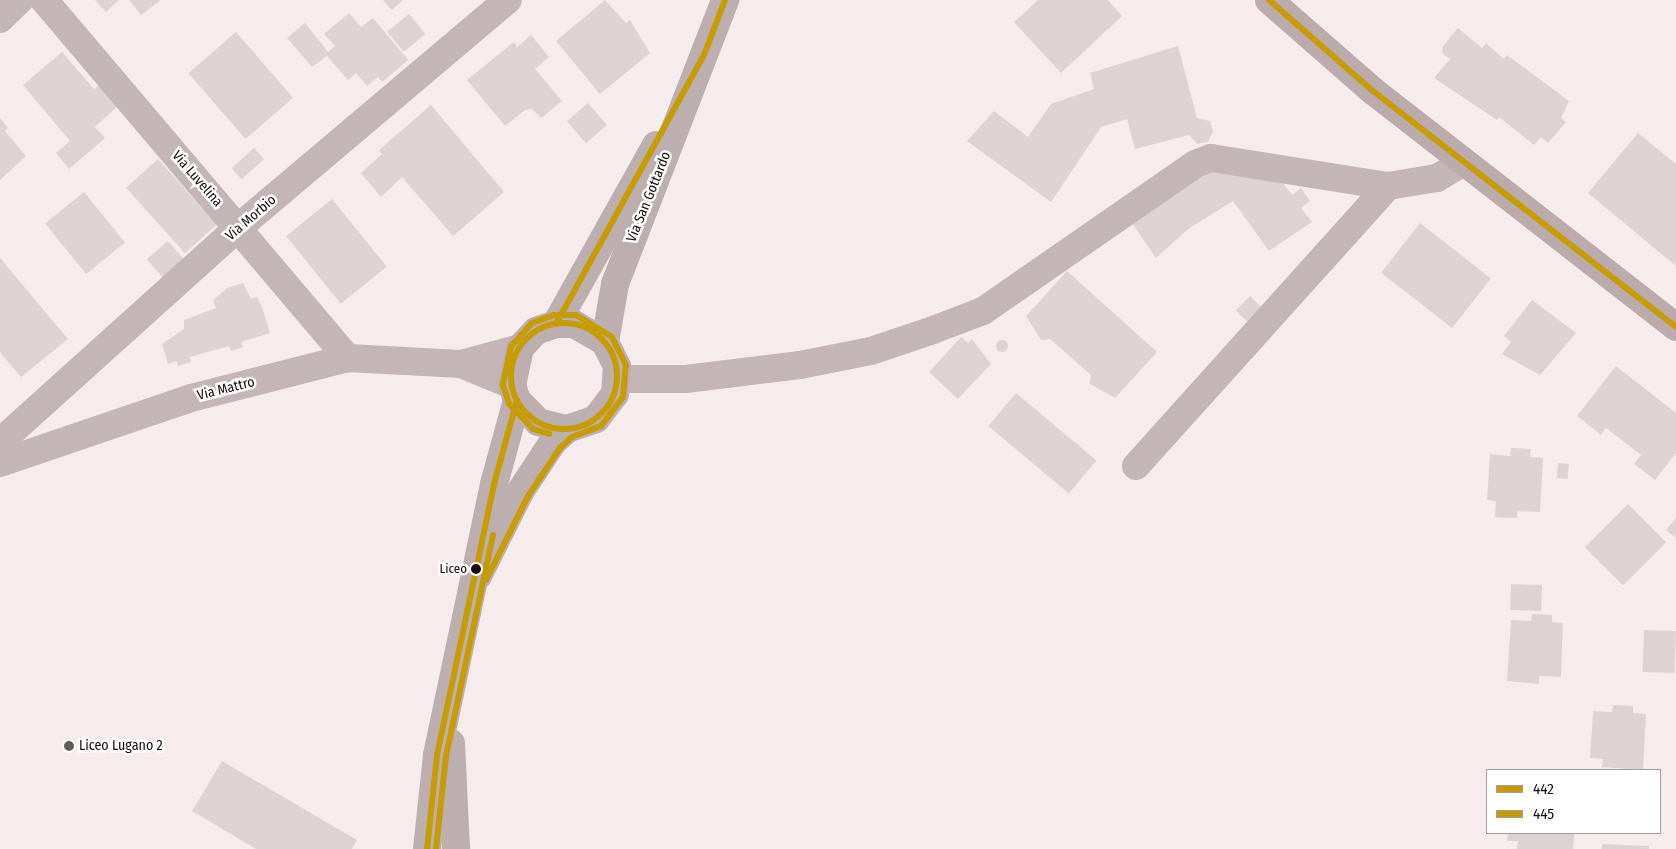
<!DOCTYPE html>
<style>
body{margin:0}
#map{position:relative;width:1676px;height:849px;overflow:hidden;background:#f7eced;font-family:"Fira Sans Condensed",sans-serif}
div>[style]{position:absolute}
.building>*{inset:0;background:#ded3d4;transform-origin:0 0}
.round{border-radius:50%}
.minor>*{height:28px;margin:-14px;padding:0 14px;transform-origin:14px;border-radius:14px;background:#c4b6b7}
.secondary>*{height:28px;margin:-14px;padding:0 14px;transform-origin:14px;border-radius:14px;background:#bbabac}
.primary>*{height:28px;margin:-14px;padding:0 14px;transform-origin:14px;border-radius:14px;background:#bdafaf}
.bus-1>*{height:6px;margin:-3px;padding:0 3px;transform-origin:3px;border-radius:3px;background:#c59c04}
.bus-1>.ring{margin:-3px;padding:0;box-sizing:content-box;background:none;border:6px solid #c59c04;border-radius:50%}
.bus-2>*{height:6px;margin:-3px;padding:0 3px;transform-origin:3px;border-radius:3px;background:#c59c04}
.dots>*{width:14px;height:14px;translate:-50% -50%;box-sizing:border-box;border:2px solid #fff;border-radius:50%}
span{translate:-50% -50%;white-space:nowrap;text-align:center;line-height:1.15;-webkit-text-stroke:5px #fff;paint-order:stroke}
.bus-label{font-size:13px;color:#180d0e}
.right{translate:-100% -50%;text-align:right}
.street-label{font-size:14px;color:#180d0e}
.poi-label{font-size:14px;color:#180d0e}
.left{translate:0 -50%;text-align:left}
.legend{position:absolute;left:1486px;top:769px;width:175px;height:65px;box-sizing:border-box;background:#fff;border:1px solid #a39e9f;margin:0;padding:6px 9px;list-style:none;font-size:15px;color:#180d0e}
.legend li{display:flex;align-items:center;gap:10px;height:25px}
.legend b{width:25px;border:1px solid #a39e9f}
</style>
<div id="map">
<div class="building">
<div style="clip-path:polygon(95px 0,119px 0,106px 12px)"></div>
<div style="clip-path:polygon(129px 0,161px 0,141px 15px)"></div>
<div style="clip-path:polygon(383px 0,403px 0,392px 10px)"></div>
<div style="clip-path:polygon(605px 0,626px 23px,630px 20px,650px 53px,600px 94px,556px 41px)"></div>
<div style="clip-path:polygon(1038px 0,1108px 0,1122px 16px,1061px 73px,1014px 22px)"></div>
<div style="clip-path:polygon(349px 13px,361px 27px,373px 18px,408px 60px,382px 82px,378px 77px,367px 86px,356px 73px,348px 80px,327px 56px,312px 67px,287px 38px,305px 23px,328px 52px,335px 46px,324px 34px)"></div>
<div style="left:409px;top:14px;width:26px;height:28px;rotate:51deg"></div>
<div style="clip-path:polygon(1458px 28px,1482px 48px,1486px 43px,1504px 59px,1507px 55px,1569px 101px,1561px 118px,1566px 122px,1548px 143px,1541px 137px,1534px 145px,1499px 117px,1497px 120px,1434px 78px,1450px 59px,1442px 53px,1443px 46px)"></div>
<div style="left:236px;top:32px;width:87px;height:63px;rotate:49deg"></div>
<div style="clip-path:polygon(531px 35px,549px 57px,535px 69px,562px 101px,541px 118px,532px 109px,525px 110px,505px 126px,467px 80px,514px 42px,517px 47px)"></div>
<div style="clip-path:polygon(1178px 46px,1197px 118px,1210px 121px,1213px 131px,1208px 142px,1198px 144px,1189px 135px,1135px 149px,1127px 119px,1101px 127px,1051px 202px,967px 141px,994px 111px,1028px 137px,1051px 104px,1094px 89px,1090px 73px)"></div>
<div style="clip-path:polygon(62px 52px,94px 89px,100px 84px,118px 106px,95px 127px,105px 138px,69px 169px,56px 153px,70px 141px,23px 85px)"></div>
<div style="left:588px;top:103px;width:29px;height:28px;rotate:49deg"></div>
<div style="clip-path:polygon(431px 105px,504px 192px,453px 236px,402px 177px,381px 197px,361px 173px,382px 154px,379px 150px)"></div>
<div style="clip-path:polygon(0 118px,8px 128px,5px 131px,26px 156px,0 180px)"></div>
<div style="clip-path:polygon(1638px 133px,1676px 164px,1676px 266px,1588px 193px)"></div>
<div style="left:254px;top:148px;width:15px;height:30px;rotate:48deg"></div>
<div style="left:158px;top:159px;width:88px;height:43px;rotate:48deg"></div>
<div style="clip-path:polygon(1205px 167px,1278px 176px,1292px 195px,1301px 188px,1310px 201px,1301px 208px,1312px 222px,1269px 251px,1233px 201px,1188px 229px,1156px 258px,1130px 220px)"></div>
<div style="left:84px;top:192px;width:65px;height:50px;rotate:51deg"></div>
<div style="left:332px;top:199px;width:87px;height:59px;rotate:51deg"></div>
<div style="left:1420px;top:223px;width:90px;height:63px;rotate:38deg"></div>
<div style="left:168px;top:241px;width:28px;height:28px;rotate:49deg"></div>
<div style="clip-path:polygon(0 258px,68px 339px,21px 377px,0 352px)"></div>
<div style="clip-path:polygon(1067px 271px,1157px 352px,1115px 398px,1090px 384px,1091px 375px,1050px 339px,1041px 340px,1026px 316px)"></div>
<div style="clip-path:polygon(243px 283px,251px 299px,257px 297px,262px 307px,270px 333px,241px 342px,243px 347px,231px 351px,229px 346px,190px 357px,191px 362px,178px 366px,177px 361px,168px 364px,162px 344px,184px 329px,184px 320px,216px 308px,213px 300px,227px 288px)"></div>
<div style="left:1250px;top:296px;width:16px;height:20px;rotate:45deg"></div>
<div style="clip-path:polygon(1532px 300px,1576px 333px,1540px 375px,1502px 354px,1511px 342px,1504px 336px)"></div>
<div style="clip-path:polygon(961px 337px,968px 343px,972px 339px,991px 364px,958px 399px,929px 372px)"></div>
<div class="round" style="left:996px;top:340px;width:12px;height:12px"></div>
<div style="clip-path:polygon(1616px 366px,1676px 413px,1676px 453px,1655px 480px,1634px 464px,1641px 455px,1606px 428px,1601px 435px,1577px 416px)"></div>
<div style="left:1016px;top:393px;width:105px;height:43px;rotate:40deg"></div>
<div style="clip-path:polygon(1511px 448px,1531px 449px,1530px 457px,1543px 458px,1540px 512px,1517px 511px,1517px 518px,1495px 517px,1496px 501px,1487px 500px,1490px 454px,1510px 456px)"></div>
<div style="left:1558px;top:463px;width:11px;height:15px;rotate:5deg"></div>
<div style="left:1628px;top:504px;width:54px;height:61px;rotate:45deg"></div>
<div style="clip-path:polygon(1676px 518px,1676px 538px,1666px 530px)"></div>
<div style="left:1511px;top:584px;width:31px;height:26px;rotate:2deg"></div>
<div style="clip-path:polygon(1532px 614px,1552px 615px,1552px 622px,1563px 623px,1561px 677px,1539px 676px,1539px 684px,1507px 681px,1511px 620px,1531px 621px)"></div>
<div style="left:1644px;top:630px;width:32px;height:42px;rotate:2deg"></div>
<div style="clip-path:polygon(1613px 705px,1633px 706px,1633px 713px,1646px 714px,1643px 770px,1602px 767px,1603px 759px,1590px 758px,1593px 711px,1612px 712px)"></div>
<div style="clip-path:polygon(222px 761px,357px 840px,352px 849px,256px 849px,192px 811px)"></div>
<div style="clip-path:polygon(1508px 833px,1574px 834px,1573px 849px,1517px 849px,1518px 841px,1507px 841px)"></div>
<div style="clip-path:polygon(1602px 844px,1649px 846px,1649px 849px,1602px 849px)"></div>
</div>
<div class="minor">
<div style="left:44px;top:0;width:470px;rotate:49.7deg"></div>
<div style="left:0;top:19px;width:28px;rotate:-44deg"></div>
<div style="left:618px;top:379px;width:68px"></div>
<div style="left:686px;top:379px;width:115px;rotate:-7deg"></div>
<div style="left:800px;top:365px;width:72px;rotate:-11.2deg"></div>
<div style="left:871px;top:351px;width:65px;rotate:-18.7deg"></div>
<div style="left:933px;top:330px;width:53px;rotate:-20.8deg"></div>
<div style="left:983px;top:311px;width:258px;rotate:-34.7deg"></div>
<div style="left:1195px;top:164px;width:17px;rotate:-21deg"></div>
<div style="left:1211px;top:158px;width:179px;rotate:9deg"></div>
<div style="left:1388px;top:186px;width:50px;rotate:-9.3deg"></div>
<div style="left:1437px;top:178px;width:31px;rotate:-31deg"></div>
<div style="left:512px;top:385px;width:55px;rotate:-157.6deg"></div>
<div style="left:461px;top:364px;width:61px;rotate:-15.2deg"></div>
<div style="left:0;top:442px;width:321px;rotate:-42deg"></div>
<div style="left:239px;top:227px;width:352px;rotate:-40.2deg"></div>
<div style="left:0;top:463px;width:202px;rotate:-18.8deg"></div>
<div style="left:191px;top:398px;width:162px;rotate:-14.3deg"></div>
<div style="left:348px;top:358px;width:113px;rotate:3deg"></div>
<div style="left:1136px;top:466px;width:377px;rotate:-48deg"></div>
</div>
<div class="secondary">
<div style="left:1269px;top:0;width:138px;rotate:41.2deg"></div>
<div style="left:1373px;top:91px;width:384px;rotate:37.9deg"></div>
</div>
<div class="primary">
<div style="left:556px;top:324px;width:205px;rotate:-60.8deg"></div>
<div style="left:605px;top:342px;width:59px;rotate:-80.2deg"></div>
<div style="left:615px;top:284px;width:305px;rotate:-68.8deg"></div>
<div style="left:478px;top:576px;width:94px;rotate:-63.4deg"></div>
<div style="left:520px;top:492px;width:60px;rotate:-56.6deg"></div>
<div style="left:553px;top:442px;width:19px;rotate:-43deg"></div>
<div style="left:567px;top:429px;width:31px;rotate:-19deg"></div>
<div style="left:596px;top:419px;width:31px;rotate:-53deg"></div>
<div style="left:615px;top:394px;width:28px;rotate:-86deg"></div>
<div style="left:617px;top:366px;width:27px;rotate:-117deg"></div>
<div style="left:605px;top:342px;width:36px;rotate:-150deg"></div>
<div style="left:574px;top:324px;width:18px;rotate:180deg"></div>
<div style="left:556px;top:324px;width:21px;rotate:161deg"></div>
<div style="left:536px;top:331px;width:23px;rotate:133deg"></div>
<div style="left:520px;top:348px;width:38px;rotate:102deg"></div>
<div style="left:512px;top:385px;width:16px;rotate:72deg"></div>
<div style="left:517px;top:400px;width:30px;rotate:46deg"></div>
<div style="left:538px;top:422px;width:30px;rotate:14deg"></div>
<div style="left:451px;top:743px;width:106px;rotate:87.3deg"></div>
<div style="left:427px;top:849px;width:95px;rotate:-83.9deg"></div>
<div style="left:437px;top:755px;width:277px;rotate:-78.1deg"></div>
<div style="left:494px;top:484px;width:87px;rotate:-74.7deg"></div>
</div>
<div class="bus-1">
<div style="left:1269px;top:0;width:138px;rotate:41.2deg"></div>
<div style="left:1373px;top:91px;width:384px;rotate:37.9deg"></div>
<div class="ring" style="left:511px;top:323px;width:100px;height:100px"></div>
<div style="left:556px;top:324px;width:307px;rotate:-61.2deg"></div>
<div style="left:704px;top:55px;width:59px;rotate:-69.1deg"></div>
<div style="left:427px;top:849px;width:95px;rotate:-83.9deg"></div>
<div style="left:437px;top:755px;width:277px;rotate:-78.1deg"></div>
<div style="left:494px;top:484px;width:87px;rotate:-74.7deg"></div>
</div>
<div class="bus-2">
<div style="left:486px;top:580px;width:94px;rotate:-63.4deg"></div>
<div style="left:528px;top:496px;width:58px;rotate:-56.3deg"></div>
<div style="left:560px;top:448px;width:16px;rotate:-43deg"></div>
<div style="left:572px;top:437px;width:31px;rotate:-21deg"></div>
<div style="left:601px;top:426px;width:36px;rotate:-53deg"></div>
<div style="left:623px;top:397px;width:32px;rotate:-85deg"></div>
<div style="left:626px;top:365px;width:31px;rotate:-117deg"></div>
<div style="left:612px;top:337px;width:42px;rotate:-148.6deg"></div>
<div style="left:576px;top:315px;width:22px;rotate:180deg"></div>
<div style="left:554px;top:315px;width:23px;rotate:160deg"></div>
<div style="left:532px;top:323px;width:31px;rotate:132deg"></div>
<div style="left:511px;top:346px;width:40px;rotate:102deg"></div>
<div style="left:503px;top:385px;width:20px;rotate:72deg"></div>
<div style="left:509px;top:404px;width:35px;rotate:46deg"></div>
<div style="left:533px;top:429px;width:17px;rotate:17deg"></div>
<div style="left:436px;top:849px;width:94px;rotate:-83.9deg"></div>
<div style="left:446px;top:756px;width:226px;rotate:-78deg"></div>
</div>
<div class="dots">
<div style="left:476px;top:569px;background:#180d0e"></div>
<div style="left:69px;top:746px;background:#665b5c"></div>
</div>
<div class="bus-label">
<span class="right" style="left:467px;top:569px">Liceo</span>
</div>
<div class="street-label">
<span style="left:197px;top:179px;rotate:49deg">Via Luvelina</span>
<span style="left:649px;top:197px;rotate:-68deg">Via San Gottardo</span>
<span style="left:251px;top:218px;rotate:-41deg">Via Morbio</span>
<span style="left:226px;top:389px;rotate:-14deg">Via Mattro</span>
</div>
<div class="poi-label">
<span class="left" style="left:79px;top:746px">Liceo Lugano 2</span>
</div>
<ul class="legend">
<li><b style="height:6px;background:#c59c04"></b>442</li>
<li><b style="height:6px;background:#c59c04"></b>445</li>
</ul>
</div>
